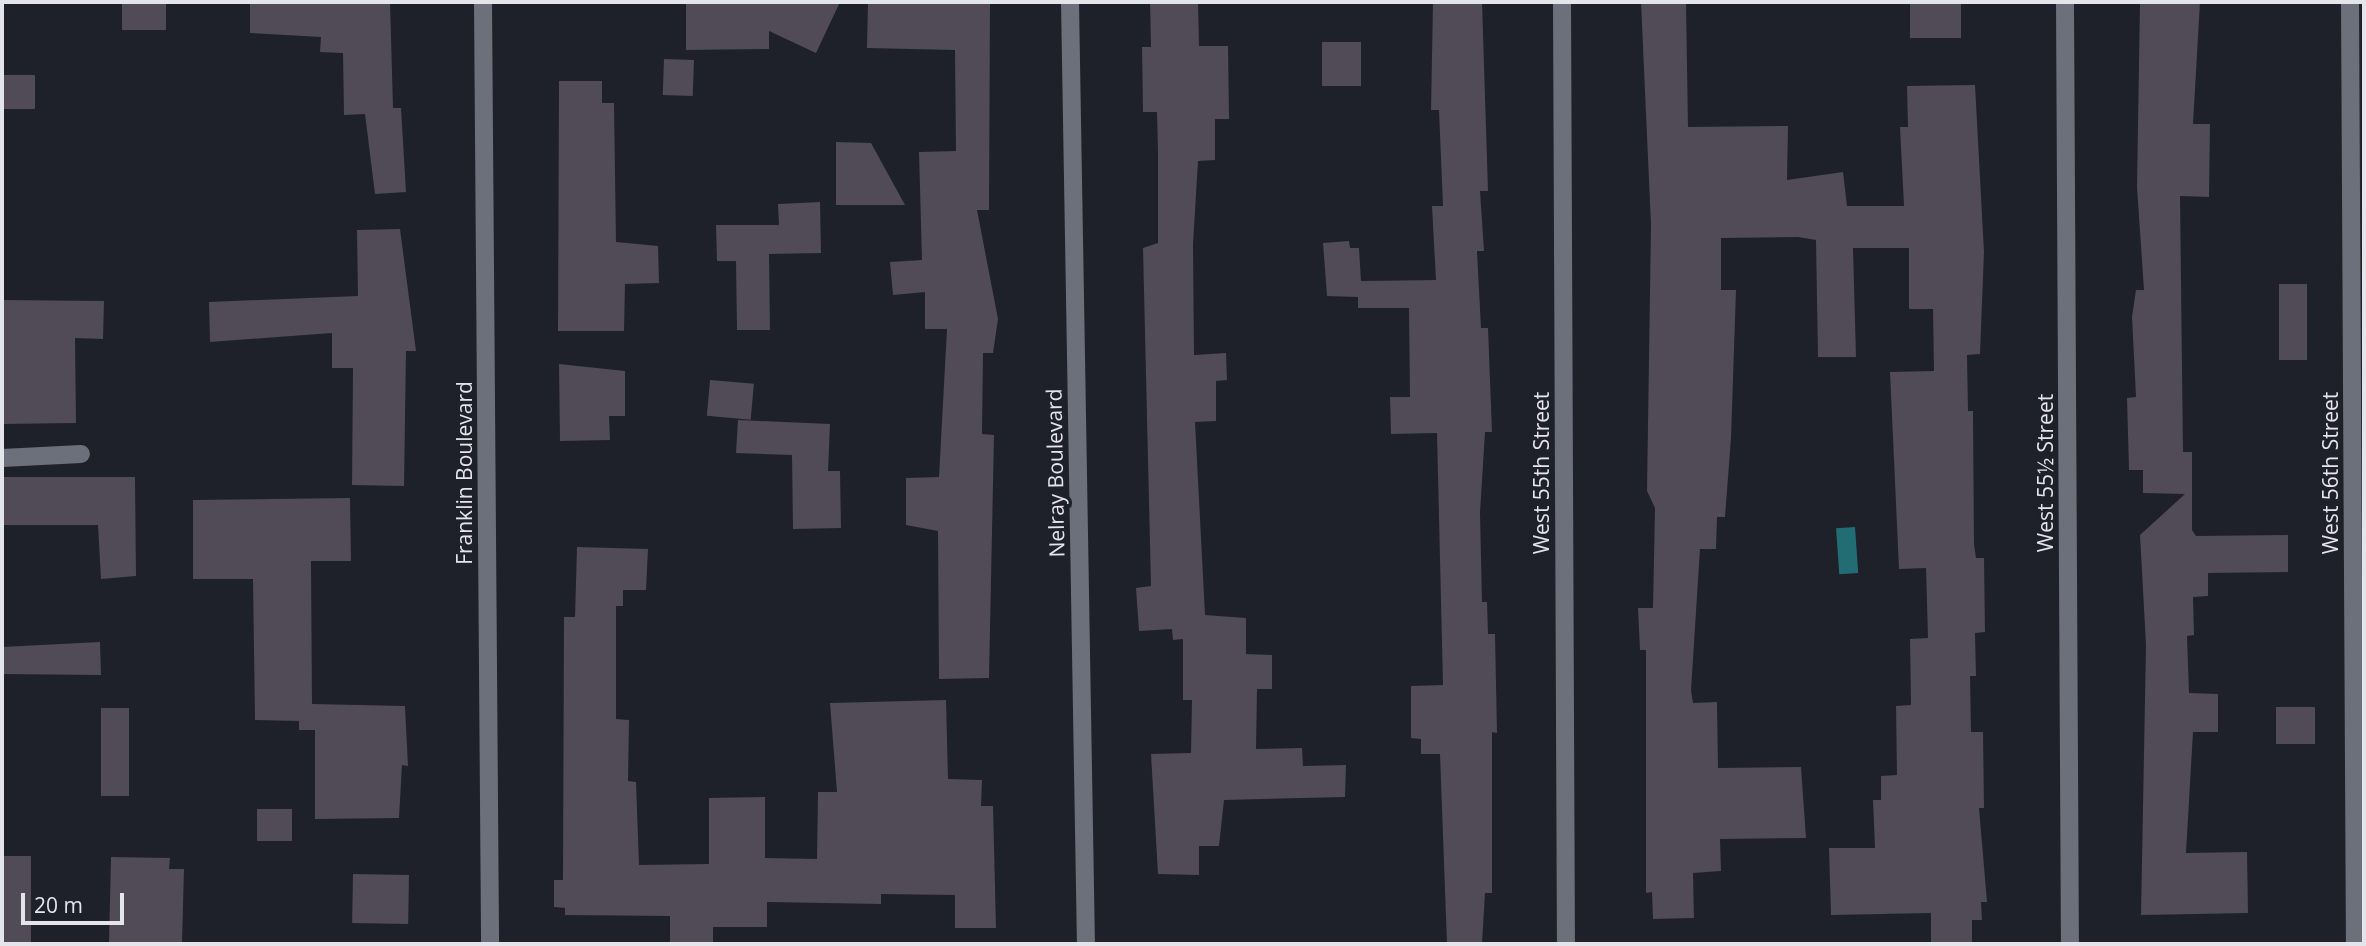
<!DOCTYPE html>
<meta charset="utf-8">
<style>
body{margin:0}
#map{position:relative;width:2366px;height:946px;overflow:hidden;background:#1e212a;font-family:"Open Sans",sans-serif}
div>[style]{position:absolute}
.water>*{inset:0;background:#226d73;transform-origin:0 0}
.building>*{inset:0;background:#504b56;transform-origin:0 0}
.service>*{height:18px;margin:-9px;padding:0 9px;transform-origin:9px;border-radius:9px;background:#6c707b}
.minor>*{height:18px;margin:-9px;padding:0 9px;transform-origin:9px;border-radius:9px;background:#6c707b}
span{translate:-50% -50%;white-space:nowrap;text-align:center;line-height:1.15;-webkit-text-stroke:7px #1e212a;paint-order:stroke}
.street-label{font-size:21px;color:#e3e5eb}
.frame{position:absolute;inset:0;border:4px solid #e3e5eb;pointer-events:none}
.scale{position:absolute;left:21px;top:893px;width:103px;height:32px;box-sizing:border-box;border:4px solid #e3e5eb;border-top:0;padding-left:9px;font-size:21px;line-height:24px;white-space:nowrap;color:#e3e5eb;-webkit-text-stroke:5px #1e212a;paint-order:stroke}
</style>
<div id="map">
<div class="water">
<div style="left:1855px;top:527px;width:46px;height:19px;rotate:86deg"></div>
</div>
<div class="building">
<div style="left:122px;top:2px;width:44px;height:28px"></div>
<div style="clip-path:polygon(250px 2px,390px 2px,393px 108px,401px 108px,406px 192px,375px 194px,365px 114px,344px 115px,343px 53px,320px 52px,321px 37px,250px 33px)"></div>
<div style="clip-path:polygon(686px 2px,840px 2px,816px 53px,769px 31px,769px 49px,686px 50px)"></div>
<div style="clip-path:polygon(868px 2px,990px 2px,989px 210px,977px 210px,998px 319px,993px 353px,983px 353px,982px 434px,994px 435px,989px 678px,939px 679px,938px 531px,906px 525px,906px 478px,939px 477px,947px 329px,925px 329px,925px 292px,893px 295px,890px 262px,922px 260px,919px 152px,956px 151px,955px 50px,867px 48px)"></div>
<div style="clip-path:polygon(1150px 2px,1198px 2px,1199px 46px,1228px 46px,1229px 119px,1215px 119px,1215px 160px,1198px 161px,1193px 244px,1194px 355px,1226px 353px,1227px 380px,1216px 381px,1216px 421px,1195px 422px,1205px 615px,1246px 618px,1246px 654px,1272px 655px,1272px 689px,1257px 689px,1256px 749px,1302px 748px,1303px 766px,1346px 765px,1345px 797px,1224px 800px,1219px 846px,1199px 846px,1199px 875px,1158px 874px,1151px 754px,1191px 753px,1192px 700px,1183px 700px,1183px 639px,1173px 640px,1172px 629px,1139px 631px,1136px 588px,1151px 586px,1143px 248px,1158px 243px,1158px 152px,1157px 112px,1143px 112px,1142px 47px,1151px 47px)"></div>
<div style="clip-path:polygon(1433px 2px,1482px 2px,1488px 191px,1480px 191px,1484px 251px,1477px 251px,1481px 328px,1488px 328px,1492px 432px,1485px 432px,1480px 513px,1482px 602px,1487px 602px,1488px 634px,1495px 634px,1497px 733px,1492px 732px,1492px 893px,1485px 893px,1482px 944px,1447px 944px,1440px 754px,1421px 754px,1421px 739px,1411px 738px,1411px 686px,1443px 685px,1437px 433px,1391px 434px,1390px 397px,1410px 397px,1409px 308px,1358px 308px,1358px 297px,1327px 296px,1323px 243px,1349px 241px,1350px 248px,1359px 248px,1361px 281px,1436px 280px,1432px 206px,1443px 206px,1439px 110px,1431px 110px)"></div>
<div style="clip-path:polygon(1641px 2px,1686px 2px,1688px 127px,1788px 126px,1787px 180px,1843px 172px,1847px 206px,1904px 206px,1900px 127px,1908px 127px,1907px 86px,1975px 85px,1984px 252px,1980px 354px,1967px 355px,1968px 411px,1973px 411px,1974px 544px,1976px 558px,1984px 558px,1985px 632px,1975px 633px,1976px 676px,1970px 676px,1971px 732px,1983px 732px,1984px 808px,1979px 808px,1987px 902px,1981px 902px,1982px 920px,1972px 920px,1972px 944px,1931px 944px,1931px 913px,1831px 915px,1829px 848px,1875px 848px,1873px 800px,1881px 800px,1881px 776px,1897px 775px,1896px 706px,1911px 705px,1910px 639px,1928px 638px,1926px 568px,1899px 569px,1890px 372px,1934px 371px,1933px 309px,1909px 309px,1909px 248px,1853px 248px,1856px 357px,1818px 357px,1816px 240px,1798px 237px,1721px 238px,1721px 290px,1736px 290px,1731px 438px,1725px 517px,1717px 517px,1716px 549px,1700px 549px,1691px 690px,1693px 703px,1717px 702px,1718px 768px,1801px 767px,1806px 838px,1720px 839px,1721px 871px,1693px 873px,1694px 918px,1653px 919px,1652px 892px,1646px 893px,1646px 650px,1640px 650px,1638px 608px,1653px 608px,1655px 508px,1647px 491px,1651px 225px)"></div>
<div style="left:1910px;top:2px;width:51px;height:36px"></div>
<div style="clip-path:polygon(2140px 2px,2200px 2px,2193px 124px,2210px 124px,2209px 197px,2180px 196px,2183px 452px,2192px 452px,2192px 530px,2196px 536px,2288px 535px,2288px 572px,2208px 573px,2208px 596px,2193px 597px,2194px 635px,2187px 636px,2189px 693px,2218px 694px,2218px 732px,2193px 732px,2186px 853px,2247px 852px,2248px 913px,2141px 915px,2146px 645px,2140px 535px,2185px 494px,2143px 493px,2143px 470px,2129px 470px,2127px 398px,2136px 397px,2132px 317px,2136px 290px,2144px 290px,2137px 187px)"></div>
<div style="left:1322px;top:42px;width:39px;height:44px"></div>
<div style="left:664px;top:59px;width:30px;height:36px;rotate:2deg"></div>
<div style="left:2px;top:75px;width:33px;height:34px"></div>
<div style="clip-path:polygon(559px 81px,602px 81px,602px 103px,614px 103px,616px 242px,658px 246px,659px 283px,625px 284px,624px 331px,558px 331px)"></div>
<div style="clip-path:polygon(836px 142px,871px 143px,905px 205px,836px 205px)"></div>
<div style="clip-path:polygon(820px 202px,821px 253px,769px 254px,770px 330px,737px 330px,736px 261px,717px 261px,716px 225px,779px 225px,778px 204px)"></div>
<div style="clip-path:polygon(400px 229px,416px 351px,406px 351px,404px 486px,352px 485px,353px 368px,332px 368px,332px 333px,210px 342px,209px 302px,358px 296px,357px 230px)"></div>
<div style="left:2279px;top:284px;width:28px;height:76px"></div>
<div style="clip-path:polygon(2px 300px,104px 301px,103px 339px,75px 338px,76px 423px,2px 424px)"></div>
<div style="clip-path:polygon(559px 364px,625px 371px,625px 416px,609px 416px,610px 440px,560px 441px)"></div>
<div style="left:710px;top:380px;width:44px;height:36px;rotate:5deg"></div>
<div style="clip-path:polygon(738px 420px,830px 424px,828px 471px,840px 471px,841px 528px,793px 529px,792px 455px,736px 453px)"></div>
<div style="clip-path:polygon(2px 477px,135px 477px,136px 576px,101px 579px,98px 525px,2px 525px)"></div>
<div style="clip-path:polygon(350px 498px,351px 561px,311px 561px,312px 704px,405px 706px,408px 766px,402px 765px,399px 818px,315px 819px,315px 730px,299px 730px,299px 721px,255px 720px,253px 579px,193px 579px,193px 500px)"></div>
<div style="clip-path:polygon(577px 547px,648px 549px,646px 590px,623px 590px,623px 606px,616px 606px,616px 719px,629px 720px,628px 781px,636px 782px,639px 865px,709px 864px,709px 798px,765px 797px,765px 858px,817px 859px,818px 792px,837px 792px,830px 703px,946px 700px,948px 779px,982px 780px,981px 806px,993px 806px,996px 928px,955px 928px,955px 895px,881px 894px,881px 904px,767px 902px,767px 927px,713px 927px,713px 944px,670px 944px,670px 916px,565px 915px,565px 908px,554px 907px,554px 880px,563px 880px,564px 617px,575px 617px)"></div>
<div style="clip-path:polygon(100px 642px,101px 675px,2px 674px,2px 647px)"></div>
<div style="left:2276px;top:707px;width:39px;height:37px"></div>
<div style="left:101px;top:708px;width:28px;height:88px"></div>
<div style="left:292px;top:809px;width:32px;height:35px;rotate:90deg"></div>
<div style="left:2px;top:856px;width:29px;height:88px"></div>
<div style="clip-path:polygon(111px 857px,170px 858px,169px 869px,184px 869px,182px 944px,109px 944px)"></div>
<div style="left:353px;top:874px;width:56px;height:49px;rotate:1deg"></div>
</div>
<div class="service">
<div style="left:2px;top:458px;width:79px;rotate:-2.9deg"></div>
</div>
<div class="minor">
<div style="left:483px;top:2px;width:942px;rotate:89.57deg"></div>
<div style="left:1070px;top:2px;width:942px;rotate:89.03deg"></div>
<div style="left:1562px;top:2px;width:942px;rotate:89.76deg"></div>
<div style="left:2065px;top:2px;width:942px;rotate:89.7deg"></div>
<div style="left:2350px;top:2px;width:942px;rotate:89.7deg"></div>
</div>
<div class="street-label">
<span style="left:464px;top:473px;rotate:-90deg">Franklin Boulevard</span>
<span style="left:1055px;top:473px;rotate:-91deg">Nelray Boulevard</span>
<span style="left:1541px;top:473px;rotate:-90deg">West 55th Street</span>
<span style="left:2045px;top:473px;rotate:-90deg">West 55½ Street</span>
<span style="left:2330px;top:473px;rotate:-90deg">West 56th Street</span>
</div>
<div class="frame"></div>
<div class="scale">20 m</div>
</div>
